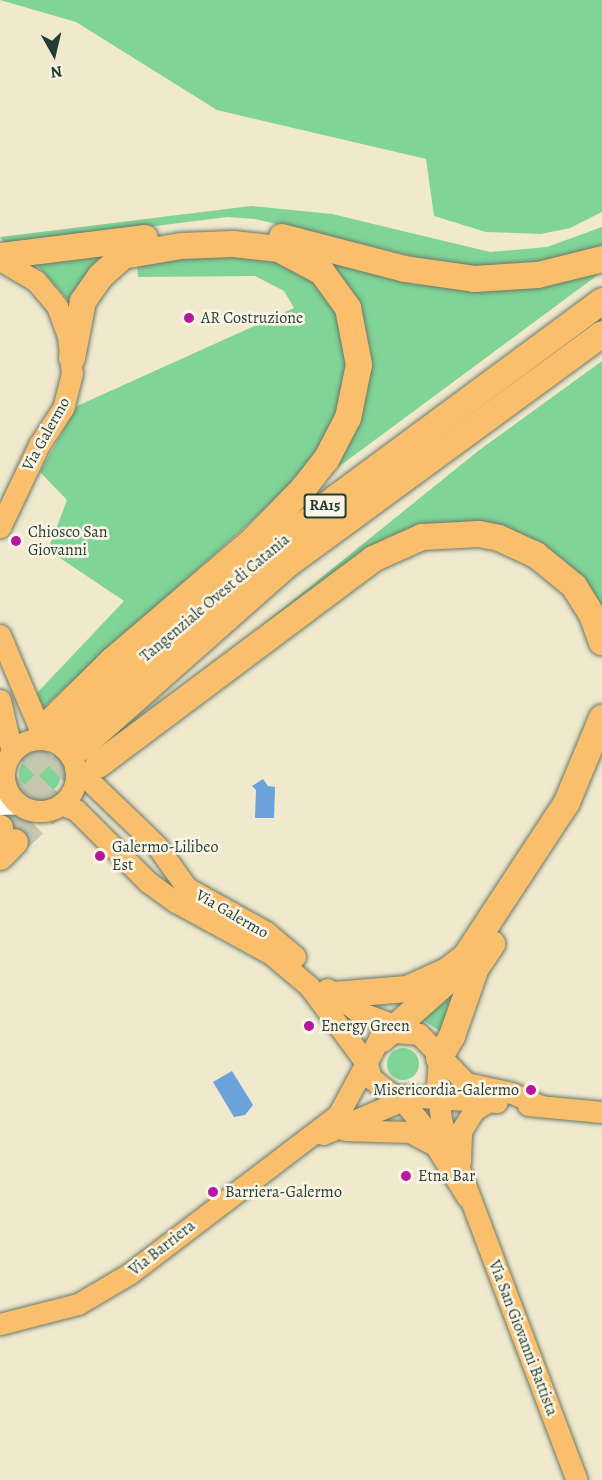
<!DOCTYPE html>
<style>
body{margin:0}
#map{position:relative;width:602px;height:1480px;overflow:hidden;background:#f0e9ce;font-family:Alegreya,serif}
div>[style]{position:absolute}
.green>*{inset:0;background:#80d497}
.round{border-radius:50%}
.water>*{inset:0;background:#6ba2d9}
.highway-tunnel>*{height:26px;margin-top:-13px;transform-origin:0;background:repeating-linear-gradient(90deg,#c6c7af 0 26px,transparent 0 39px)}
.roads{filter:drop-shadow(0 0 2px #68796a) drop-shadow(0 0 2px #68796a)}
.minor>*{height:16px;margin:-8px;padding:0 8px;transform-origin:8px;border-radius:8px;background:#fff}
.major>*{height:21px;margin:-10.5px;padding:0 10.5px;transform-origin:10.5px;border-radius:10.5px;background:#f9bf6d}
.major>.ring{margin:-10.5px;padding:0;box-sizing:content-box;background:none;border:21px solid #f9bf6d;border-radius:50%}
.highway>*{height:26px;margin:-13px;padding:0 13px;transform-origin:13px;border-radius:13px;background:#f9bf6d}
.dots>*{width:16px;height:16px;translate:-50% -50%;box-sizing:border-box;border:3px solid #fcf5e5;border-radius:50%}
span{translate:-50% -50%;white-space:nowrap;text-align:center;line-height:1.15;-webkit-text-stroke:5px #fcf5e5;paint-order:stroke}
.shield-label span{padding:2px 4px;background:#fcf5e5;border:2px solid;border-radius:4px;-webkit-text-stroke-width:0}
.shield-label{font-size:15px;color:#1f3d34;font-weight:700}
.poi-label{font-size:16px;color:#1f3d34}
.left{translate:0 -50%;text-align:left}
.right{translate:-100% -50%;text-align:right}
.street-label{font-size:16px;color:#1f3d34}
.north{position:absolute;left:24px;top:24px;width:60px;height:60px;-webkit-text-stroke:4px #fcf5e5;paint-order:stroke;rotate:172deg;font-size:16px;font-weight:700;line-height:24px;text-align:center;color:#1f3d34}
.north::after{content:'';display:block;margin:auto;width:21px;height:27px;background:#1f3d34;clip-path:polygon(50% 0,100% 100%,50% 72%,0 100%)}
</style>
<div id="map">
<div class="green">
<div style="clip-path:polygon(0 0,602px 0,602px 212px,570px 228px,541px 234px,486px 232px,434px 216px,426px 159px,217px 110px,76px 22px)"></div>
<div style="clip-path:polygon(251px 206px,332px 214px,490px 252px,547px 247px,602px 227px,602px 246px,545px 261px,476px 266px,432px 261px,255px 219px,227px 217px,6px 245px,0 237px)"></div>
<div style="clip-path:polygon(209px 254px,280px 260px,313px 279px,338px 315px,347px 369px,336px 416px,312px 458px,275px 500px,44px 707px,35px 695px,124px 601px,48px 550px,67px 500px,40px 472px,77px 406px,294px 308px,284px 291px,255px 276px,138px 277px,137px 262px)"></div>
<div style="clip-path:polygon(100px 256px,68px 300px,36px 264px)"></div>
<div style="clip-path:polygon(329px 262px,413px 284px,476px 290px,555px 283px,599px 274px,337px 468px,362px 416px,372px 360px,361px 306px)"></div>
<div style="clip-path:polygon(602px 361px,602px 607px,565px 561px,535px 540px,478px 522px,437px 523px,387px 537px,239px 644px,478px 451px)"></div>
<div class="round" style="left:19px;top:753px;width:42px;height:42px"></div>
<div style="clip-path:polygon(458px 979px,442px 1031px,440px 1031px,421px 1019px)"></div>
<div class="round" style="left:387px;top:1048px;width:32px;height:32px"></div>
</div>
<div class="water">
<div style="clip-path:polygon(263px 779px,268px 786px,275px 787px,274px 818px,255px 818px,256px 790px,252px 786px)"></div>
<div style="clip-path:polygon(232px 1071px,253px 1105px,245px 1115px,234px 1117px,213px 1082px)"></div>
</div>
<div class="highway-tunnel">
<div style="left:0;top:796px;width:91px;rotate:-44.6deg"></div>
<div style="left:0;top:828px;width:113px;rotate:-45deg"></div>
<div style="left:15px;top:842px;width:113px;rotate:-42.9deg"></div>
</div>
<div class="roads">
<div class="minor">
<div style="left:0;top:773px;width:4px;rotate:-27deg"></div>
<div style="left:0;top:807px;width:23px;rotate:-2deg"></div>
</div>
<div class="major">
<div style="left:0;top:260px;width:42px;rotate:30.3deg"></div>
<div style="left:36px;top:281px;width:33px;rotate:50deg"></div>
<div style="left:57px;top:306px;width:32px;rotate:70deg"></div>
<div style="left:68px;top:336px;width:37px;rotate:84deg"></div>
<div style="left:72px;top:373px;width:36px;rotate:104deg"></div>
<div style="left:63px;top:408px;width:44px;rotate:123deg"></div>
<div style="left:39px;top:445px;width:91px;rotate:115.4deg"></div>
<div style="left:0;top:635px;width:113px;rotate:67.1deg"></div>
<div style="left:0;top:700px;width:53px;rotate:77deg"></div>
<div class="ring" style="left:4px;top:739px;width:51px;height:51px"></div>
<div style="left:75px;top:767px;width:114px;rotate:43.9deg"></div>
<div style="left:157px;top:846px;width:52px;rotate:54.5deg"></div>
<div style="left:187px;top:888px;width:90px;rotate:29.1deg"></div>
<div style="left:266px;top:932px;width:38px;rotate:40deg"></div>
<div style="left:61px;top:804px;width:16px;rotate:22deg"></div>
<div style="left:76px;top:810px;width:102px;rotate:45deg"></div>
<div style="left:148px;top:882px;width:34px;rotate:36deg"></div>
<div style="left:176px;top:902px;width:108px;rotate:28.7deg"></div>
<div style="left:271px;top:954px;width:50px;rotate:40.1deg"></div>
<div style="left:309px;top:986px;width:97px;rotate:53.4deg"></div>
<div style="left:367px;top:1064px;width:15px;rotate:74deg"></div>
<div style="left:371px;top:1078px;width:46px;rotate:37.9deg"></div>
<div style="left:407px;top:1106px;width:27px;rotate:51deg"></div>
<div style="left:424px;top:1127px;width:82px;rotate:58.4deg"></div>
<div style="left:327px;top:989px;width:39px;rotate:36deg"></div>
<div style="left:359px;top:1012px;width:52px;rotate:20.2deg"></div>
<div style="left:439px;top:1058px;width:28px;rotate:94deg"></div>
<div style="left:437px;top:1086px;width:35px;rotate:83deg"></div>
<div style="left:441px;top:1121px;width:384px;rotate:69.3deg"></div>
<div style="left:391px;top:1095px;width:106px;rotate:3.8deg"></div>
<div style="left:528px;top:1105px;width:74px;rotate:5.4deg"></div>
<div style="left:345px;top:1130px;width:65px;rotate:1.8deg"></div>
<div style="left:410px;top:1132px;width:26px;rotate:28deg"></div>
<div style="left:323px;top:1134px;width:95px;rotate:-23deg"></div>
<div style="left:460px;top:1162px;width:31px;rotate:-88deg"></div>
<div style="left:461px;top:1131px;width:25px;rotate:-58deg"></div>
<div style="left:474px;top:1110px;width:15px;rotate:-32deg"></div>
<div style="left:0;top:1324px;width:81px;rotate:-14.4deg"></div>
<div style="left:78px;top:1304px;width:59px;rotate:-30.5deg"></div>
<div style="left:129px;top:1274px;width:263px;rotate:-37.3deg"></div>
<div style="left:338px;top:1115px;width:82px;rotate:-61.6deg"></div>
<div style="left:377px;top:1043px;width:19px;rotate:-35deg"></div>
<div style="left:393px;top:1032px;width:26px;rotate:4deg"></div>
<div style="left:419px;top:1034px;width:68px;rotate:46.2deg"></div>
<div style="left:466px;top:1083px;width:47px;rotate:12.3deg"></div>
<div style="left:512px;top:1093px;width:32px;rotate:24deg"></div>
</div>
<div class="highway">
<div style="left:282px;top:237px;width:127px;rotate:14.6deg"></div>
<div style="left:405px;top:269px;width:70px;rotate:8.2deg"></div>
<div style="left:474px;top:279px;width:64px;rotate:-3.6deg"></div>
<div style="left:538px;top:275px;width:66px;rotate:-14deg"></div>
<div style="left:0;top:256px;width:146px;rotate:-7.1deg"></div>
<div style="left:53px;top:719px;width:83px;rotate:-44.5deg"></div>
<div style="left:112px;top:661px;width:184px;rotate:-40.6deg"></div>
<div style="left:252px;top:541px;width:73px;rotate:-45.6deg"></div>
<div style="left:303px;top:489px;width:37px;rotate:-52deg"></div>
<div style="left:326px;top:460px;width:47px;rotate:-62.4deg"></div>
<div style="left:348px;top:418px;width:54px;rotate:-78.3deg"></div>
<div style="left:359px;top:365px;width:58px;rotate:-100.9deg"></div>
<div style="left:348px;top:308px;width:44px;rotate:-125.8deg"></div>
<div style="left:322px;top:272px;width:49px;rotate:-151.9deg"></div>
<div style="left:279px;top:249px;width:46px;rotate:-173.8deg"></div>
<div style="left:233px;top:244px;width:52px;rotate:177.8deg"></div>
<div style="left:181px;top:246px;width:59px;rotate:170.2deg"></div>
<div style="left:123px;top:256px;width:31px;rotate:138deg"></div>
<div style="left:100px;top:277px;width:29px;rotate:125deg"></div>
<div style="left:83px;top:301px;width:58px;rotate:100.9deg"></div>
<div style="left:65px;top:732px;width:82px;rotate:-44deg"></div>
<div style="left:124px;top:675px;width:276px;rotate:-39.9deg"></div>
<div style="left:336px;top:498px;width:331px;rotate:-36.5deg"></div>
<div style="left:80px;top:748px;width:278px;rotate:-41.5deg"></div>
<div style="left:288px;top:564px;width:389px;rotate:-36.2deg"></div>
<div style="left:98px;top:765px;width:344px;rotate:-36.8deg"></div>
<div style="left:373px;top:559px;width:54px;rotate:-24.2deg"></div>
<div style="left:422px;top:537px;width:57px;rotate:-3deg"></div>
<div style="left:479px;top:534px;width:20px;rotate:11deg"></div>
<div style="left:499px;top:538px;width:41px;rotate:24.7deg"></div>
<div style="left:536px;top:555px;width:49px;rotate:39.2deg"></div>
<div style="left:574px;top:586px;width:34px;rotate:58deg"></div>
<div style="left:592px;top:615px;width:29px;rotate:70deg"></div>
<div style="left:0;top:829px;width:1px;rotate:-90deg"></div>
<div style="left:0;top:857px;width:21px;rotate:-45deg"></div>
<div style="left:334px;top:995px;width:73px;rotate:-4.7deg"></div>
<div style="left:407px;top:989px;width:44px;rotate:-24.2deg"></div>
<div style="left:447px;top:971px;width:24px;rotate:-38deg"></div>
<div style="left:466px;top:956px;width:184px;rotate:-56.7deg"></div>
<div style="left:567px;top:802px;width:91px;rotate:-67.4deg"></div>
<div style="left:382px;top:1039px;width:95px;rotate:-41.6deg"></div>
<div style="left:439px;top:1058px;width:26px;rotate:-59deg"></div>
<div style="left:452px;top:1036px;width:72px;rotate:-70.6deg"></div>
<div style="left:476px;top:968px;width:29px;rotate:-56deg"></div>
</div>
</div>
<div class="dots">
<div style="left:189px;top:318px;background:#b5179e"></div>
<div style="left:16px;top:541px;background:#b5179e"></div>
<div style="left:100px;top:856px;background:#b5179e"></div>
<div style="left:309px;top:1026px;background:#b5179e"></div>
<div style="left:531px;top:1090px;background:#b5179e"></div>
<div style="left:406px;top:1176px;background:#b5179e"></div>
<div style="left:213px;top:1192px;background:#b5179e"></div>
</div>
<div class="shield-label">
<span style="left:325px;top:506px">RA15</span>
</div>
<div class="poi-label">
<span class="left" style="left:201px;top:318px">AR Costruzione</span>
<span class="left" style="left:28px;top:541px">Chiosco San<br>Giovanni</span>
<span class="left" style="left:112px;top:856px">Galermo-Lilibeo<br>Est</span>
<span class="left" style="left:321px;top:1026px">Energy Green</span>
<span class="right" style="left:519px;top:1090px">Misericordia-Galermo</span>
<span class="left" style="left:418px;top:1176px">Etna Bar</span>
<span class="left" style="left:225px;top:1192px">Barriera-Galermo</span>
</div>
<div class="street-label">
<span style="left:46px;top:434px;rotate:-61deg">Via Galermo</span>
<span style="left:215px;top:598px;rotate:-40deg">Tangenziale Ovest di Catania</span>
<span style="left:232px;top:914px;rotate:30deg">Via Galermo</span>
<span style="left:162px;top:1248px;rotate:-38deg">Via Barriera</span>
<span style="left:523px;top:1338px;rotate:69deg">Via San Giovanni Battista</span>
</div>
<div class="north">N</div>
</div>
